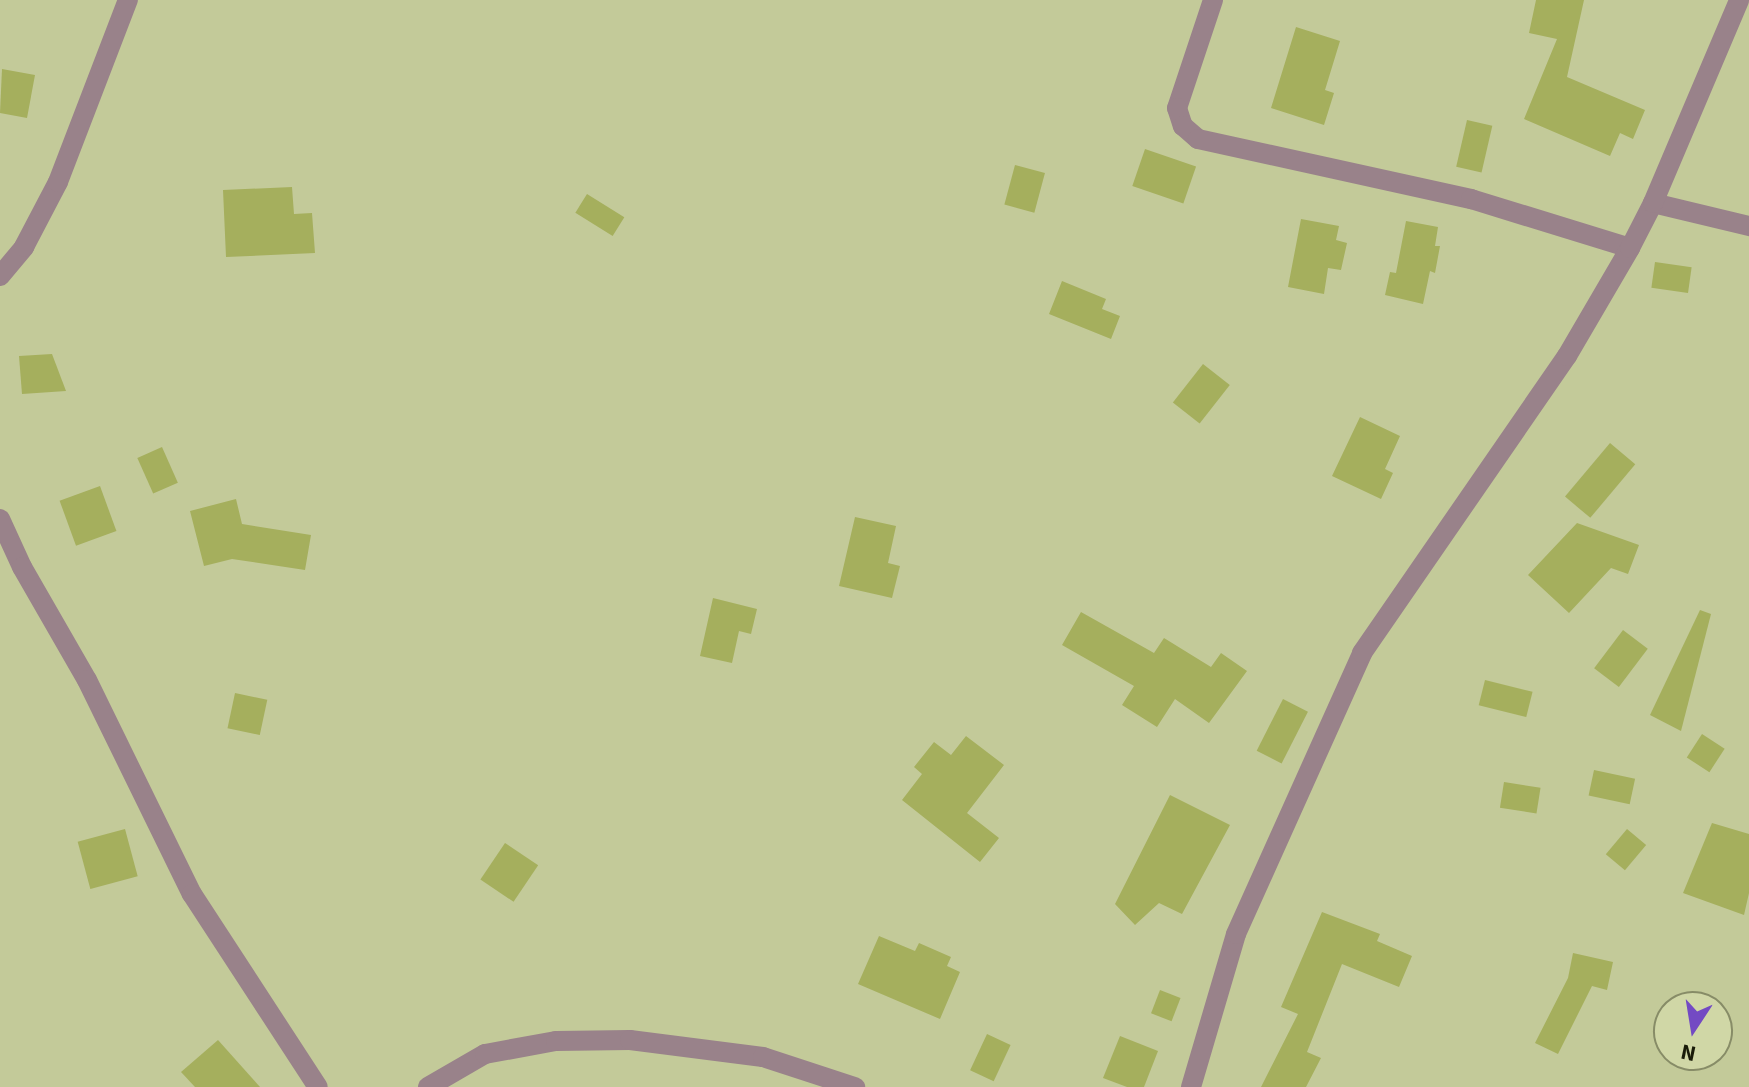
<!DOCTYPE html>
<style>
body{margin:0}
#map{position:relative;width:1749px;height:1087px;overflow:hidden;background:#c3ca99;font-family:"Source Sans 3",sans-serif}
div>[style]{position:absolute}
.building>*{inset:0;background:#a5af5d;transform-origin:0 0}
.street>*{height:20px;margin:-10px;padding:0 10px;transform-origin:10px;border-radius:10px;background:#99828a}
span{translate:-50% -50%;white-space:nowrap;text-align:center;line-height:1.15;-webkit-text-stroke:8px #d0d7a6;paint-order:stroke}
.north{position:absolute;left:1653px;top:991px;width:80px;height:80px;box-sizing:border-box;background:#d0d7a6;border:2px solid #878c67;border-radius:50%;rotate:192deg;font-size:22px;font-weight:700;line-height:32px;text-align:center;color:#191b08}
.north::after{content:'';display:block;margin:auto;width:28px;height:36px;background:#734ac3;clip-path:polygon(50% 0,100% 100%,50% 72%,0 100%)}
</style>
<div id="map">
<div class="building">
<div style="clip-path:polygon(1536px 0,1584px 0,1567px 77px,1645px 110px,1633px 139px,1620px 133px,1610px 156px,1524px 119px,1557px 39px,1529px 33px)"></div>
<div style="clip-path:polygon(1296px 27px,1340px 41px,1325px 90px,1334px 93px,1324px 125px,1271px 108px)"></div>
<div style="clip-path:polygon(2px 69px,35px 75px,27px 118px,0 113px)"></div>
<div style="left:1467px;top:120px;width:26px;height:48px;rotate:13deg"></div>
<div style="left:1145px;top:149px;width:54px;height:39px;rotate:19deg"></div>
<div style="left:1015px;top:165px;width:31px;height:41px;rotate:15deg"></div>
<div style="clip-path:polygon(292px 187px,294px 214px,312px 213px,315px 253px,226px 257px,223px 190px)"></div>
<div style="left:587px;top:194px;width:44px;height:22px;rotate:32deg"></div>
<div style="clip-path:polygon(1301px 219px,1339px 226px,1336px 240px,1347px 243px,1341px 270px,1328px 268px,1324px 294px,1288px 287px)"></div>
<div style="clip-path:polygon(1406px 221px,1438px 227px,1435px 246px,1440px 246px,1435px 273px,1430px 271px,1423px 304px,1385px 295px,1390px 272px,1396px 273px)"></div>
<div style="left:1655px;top:262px;width:37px;height:26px;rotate:8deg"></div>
<div style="clip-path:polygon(1062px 281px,1106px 299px,1102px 309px,1120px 316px,1111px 339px,1049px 314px)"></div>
<div style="clip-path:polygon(52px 354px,66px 391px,22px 394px,19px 356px)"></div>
<div style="left:1203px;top:364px;width:34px;height:49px;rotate:38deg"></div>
<div style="clip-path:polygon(1360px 417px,1400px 436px,1385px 469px,1393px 473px,1381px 499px,1332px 476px)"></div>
<div style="left:1610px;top:443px;width:33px;height:70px;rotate:40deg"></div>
<div style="left:162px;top:447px;width:39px;height:27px;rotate:66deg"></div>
<div style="left:100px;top:486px;width:48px;height:43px;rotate:70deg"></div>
<div style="clip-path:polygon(236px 499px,242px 524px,311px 535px,305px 570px,232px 559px,204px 566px,190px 511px)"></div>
<div style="clip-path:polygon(855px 517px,896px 526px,888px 563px,900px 566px,892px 598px,839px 586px)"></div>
<div style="clip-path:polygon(1577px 523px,1639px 545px,1628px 574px,1611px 568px,1569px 613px,1528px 575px)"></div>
<div style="clip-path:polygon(713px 598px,757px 609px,751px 634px,739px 631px,732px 663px,700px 656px)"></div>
<div style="clip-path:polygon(1700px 610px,1711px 614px,1681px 731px,1650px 715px)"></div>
<div style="clip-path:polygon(1081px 612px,1154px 653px,1164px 638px,1211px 667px,1221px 653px,1247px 671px,1209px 723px,1175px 699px,1157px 727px,1122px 705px,1134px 686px,1062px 645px)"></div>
<div style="left:1623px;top:630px;width:31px;height:48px;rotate:37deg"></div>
<div style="left:1485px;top:680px;width:49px;height:26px;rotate:14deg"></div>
<div style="left:235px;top:693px;width:33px;height:36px;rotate:12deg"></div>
<div style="left:1283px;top:699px;width:28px;height:58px;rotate:27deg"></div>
<div style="left:1702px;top:734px;width:27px;height:28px;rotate:33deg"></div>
<div style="clip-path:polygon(966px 736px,1004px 765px,967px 813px,999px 838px,980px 862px,902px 800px,922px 774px,914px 767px,934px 742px,951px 755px)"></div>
<div style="left:1594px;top:770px;width:42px;height:26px;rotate:12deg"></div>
<div style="left:1504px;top:782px;width:37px;height:26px;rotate:9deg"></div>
<div style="clip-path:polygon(1170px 795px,1230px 825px,1182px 914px,1159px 903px,1135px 925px,1115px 904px)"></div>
<div style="clip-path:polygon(1712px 823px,1749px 834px,1749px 893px,1744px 915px,1683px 893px)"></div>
<div style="left:125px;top:829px;width:49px;height:49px;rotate:75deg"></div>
<div style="left:1627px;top:829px;width:25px;height:33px;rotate:40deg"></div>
<div style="left:505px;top:843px;width:40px;height:44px;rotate:34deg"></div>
<div style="clip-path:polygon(1322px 912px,1380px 934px,1377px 941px,1412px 956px,1399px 987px,1342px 964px,1307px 1052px,1321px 1058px,1306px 1087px,1261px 1087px,1298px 1014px,1281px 1007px)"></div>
<div style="clip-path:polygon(879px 936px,915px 951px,919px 943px,951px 957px,947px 966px,960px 972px,940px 1019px,858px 984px)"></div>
<div style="clip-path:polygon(1573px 953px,1613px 962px,1607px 990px,1592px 986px,1558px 1054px,1535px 1043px,1568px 978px)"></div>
<div style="left:1160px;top:990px;width:22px;height:25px;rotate:21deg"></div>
<div style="left:987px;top:1034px;width:26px;height:40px;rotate:25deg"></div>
<div style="clip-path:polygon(1120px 1036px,1158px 1051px,1144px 1087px,1127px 1087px,1103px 1078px)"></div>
<div style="clip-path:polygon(218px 1040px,260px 1087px,195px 1087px,181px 1072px)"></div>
</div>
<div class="street">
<div style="left:1213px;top:0;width:114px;rotate:108.4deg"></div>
<div style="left:1177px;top:108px;width:19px;rotate:72deg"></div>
<div style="left:1183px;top:126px;width:20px;rotate:41deg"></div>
<div style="left:1198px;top:139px;width:280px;rotate:12.4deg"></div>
<div style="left:1471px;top:199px;width:166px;rotate:17.1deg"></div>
<div style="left:1653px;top:203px;width:99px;rotate:13.5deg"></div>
<div style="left:0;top:276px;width:38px;rotate:-50deg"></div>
<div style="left:24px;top:247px;width:73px;rotate:-62.4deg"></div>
<div style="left:58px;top:182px;width:195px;rotate:-69deg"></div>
<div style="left:0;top:519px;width:53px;rotate:65.4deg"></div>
<div style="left:22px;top:567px;width:130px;rotate:60.1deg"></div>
<div style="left:87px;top:680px;width:238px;rotate:63.9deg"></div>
<div style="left:192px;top:894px;width:230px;rotate:56.9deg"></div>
<div style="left:428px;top:1087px;width:66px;rotate:-30.1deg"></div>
<div style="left:485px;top:1054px;width:72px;rotate:-10.4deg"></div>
<div style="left:556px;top:1041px;width:74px;rotate:-0.8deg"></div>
<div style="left:630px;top:1040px;width:134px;rotate:7.3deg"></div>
<div style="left:763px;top:1057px;width:97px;rotate:18.1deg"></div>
<div style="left:1191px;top:1087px;width:159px;rotate:-73.6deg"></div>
<div style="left:1236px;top:934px;width:308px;rotate:-65.8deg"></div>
<div style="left:1362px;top:653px;width:361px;rotate:-55.4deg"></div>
<div style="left:1567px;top:356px;width:125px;rotate:-59.7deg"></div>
<div style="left:1630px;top:248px;width:51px;rotate:-62.9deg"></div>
<div style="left:1653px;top:203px;width:220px;rotate:-67deg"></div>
</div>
<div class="north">N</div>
</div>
